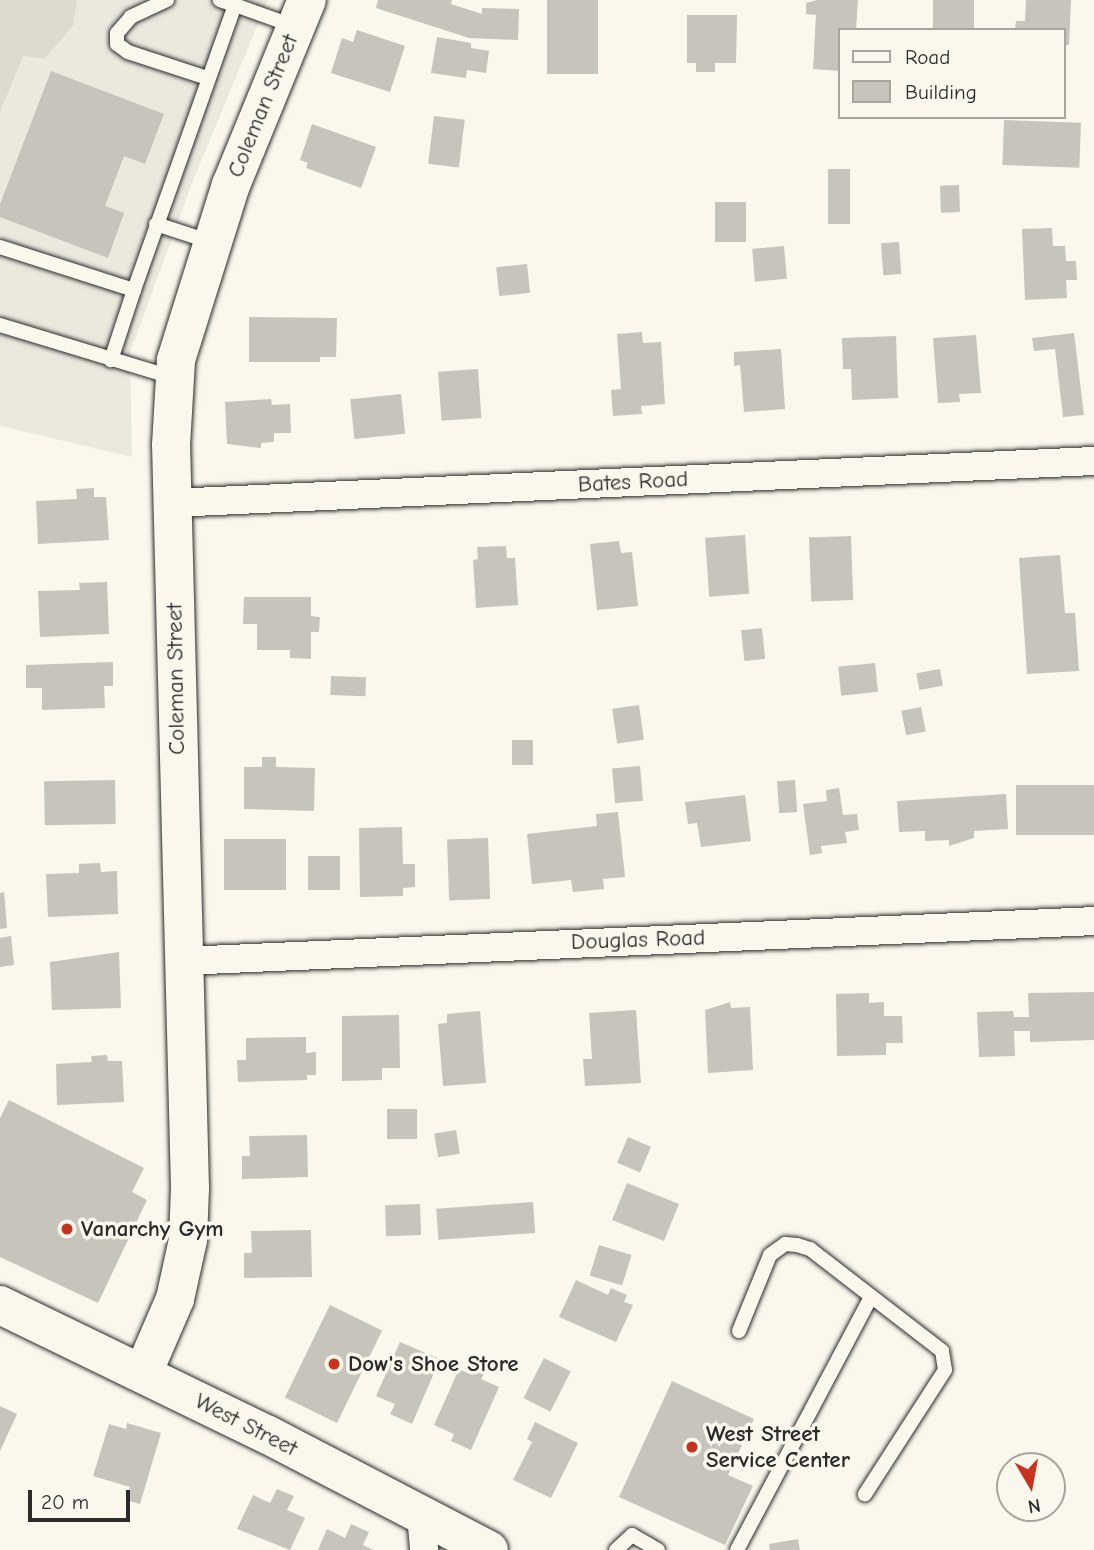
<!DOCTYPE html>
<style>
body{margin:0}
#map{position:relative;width:1094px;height:1550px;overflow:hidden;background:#fbf7ec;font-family:"Comic Neue",sans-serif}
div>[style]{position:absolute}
.built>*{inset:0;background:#ebe8de}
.green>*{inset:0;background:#dddad0}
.building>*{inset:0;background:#c7c4bc;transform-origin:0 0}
.roads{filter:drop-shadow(0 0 2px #2b2b2b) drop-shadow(0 0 2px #2b2b2b)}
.lane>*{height:14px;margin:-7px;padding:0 7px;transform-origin:7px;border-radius:7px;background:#fbf7ec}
.street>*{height:28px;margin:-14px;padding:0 14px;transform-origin:14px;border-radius:14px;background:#fbf7ec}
.secondary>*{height:38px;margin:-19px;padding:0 19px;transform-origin:19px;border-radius:19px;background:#fbf7ec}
.dots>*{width:19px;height:19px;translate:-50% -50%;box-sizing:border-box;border:4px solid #fbf7ec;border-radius:50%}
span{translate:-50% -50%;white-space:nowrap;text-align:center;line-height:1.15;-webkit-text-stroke:7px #fbf7ec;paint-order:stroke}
.street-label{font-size:23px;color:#2b2b2b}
.poi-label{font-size:23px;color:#2b2b2b;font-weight:700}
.left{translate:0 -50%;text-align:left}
.legend{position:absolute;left:838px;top:28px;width:228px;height:91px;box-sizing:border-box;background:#fbf7ec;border:2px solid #a8a59f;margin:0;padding:9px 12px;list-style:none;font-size:21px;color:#2b2b2b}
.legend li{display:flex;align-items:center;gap:14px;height:35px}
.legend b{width:35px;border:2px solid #a8a59f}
.north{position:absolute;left:996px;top:1452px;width:70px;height:70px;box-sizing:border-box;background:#fbf7ec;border:2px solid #a8a59f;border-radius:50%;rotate:170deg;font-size:19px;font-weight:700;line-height:28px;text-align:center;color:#2b2b2b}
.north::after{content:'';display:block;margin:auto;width:24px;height:32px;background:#c8321e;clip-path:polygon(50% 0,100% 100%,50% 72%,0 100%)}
.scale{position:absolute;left:28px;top:1490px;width:102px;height:32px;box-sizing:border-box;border:4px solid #2b2b2b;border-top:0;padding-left:9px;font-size:21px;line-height:24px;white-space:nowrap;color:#2b2b2b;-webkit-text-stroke:5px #fbf7ec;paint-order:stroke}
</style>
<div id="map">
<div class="built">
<div style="clip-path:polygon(0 0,268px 0,192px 183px,130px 353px,132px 457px,0 426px)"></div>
</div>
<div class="green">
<div style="clip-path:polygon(0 0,77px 0,73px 26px,44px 59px,23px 56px,0 112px)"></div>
</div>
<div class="building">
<div style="clip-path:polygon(378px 0,452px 0,451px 4px,482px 14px,482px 8px,519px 9px,518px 40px,469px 38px,376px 8px)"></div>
<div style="left:547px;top:0;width:51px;height:74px"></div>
<div style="clip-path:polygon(817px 0,858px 0,856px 30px,840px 30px,840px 71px,813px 69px,816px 15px,806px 14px,806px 3px)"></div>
<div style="left:933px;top:0;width:41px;height:30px"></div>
<div style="clip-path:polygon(1026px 0,1071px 0,1069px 45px,1064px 45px,1064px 30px,1015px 30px,1016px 21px,1025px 21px)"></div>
<div style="clip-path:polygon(687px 15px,737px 15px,736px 63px,715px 63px,715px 72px,696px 72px,696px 63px,687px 63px)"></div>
<div style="clip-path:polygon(357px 30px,405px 46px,390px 92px,331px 73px,342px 38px,353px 42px)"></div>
<div style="clip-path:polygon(437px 37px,471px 43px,471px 48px,489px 51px,486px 73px,467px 70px,466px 78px,431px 73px)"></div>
<div style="clip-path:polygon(51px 71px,164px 114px,145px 164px,124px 156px,105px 206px,124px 213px,108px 258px,0 217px,0 204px)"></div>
<div style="left:434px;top:116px;width:31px;height:48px;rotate:7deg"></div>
<div style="left:1004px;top:120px;width:77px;height:45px;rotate:2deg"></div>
<div style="clip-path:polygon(312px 124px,376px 147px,361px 188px,306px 168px,308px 163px,300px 160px)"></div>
<div style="left:828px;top:169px;width:22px;height:55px"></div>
<div style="left:959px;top:185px;width:27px;height:19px;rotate:88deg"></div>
<div style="left:715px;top:202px;width:31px;height:40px"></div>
<div style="clip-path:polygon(1052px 228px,1053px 246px,1065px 246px,1066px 261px,1076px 261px,1077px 280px,1066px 280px,1067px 298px,1025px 300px,1022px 229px)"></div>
<div style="left:899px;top:242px;width:32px;height:18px;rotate:86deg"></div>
<div style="left:784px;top:246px;width:33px;height:32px;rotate:85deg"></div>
<div style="left:527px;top:264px;width:29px;height:31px;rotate:84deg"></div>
<div style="clip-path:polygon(249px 317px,337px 318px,336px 357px,320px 357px,320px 362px,249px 362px)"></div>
<div style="clip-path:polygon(642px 332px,643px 343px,661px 342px,665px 404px,641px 406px,642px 414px,613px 416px,611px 390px,621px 389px,617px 334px)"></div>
<div style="clip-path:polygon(1074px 333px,1084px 415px,1063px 417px,1055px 349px,1034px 351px,1032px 338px)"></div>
<div style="clip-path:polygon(976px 335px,981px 393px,959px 394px,960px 402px,938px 403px,933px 338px)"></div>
<div style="clip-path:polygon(896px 336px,898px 398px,852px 400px,851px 369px,843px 369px,842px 338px)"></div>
<div style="clip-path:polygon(781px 349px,785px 409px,744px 412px,740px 365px,734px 366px,734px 352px)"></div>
<div style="left:478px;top:369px;width:49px;height:40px;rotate:86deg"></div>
<div style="left:401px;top:394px;width:40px;height:51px;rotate:84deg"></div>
<div style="clip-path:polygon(271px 399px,272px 405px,290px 404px,291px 433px,274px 433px,274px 442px,261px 443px,261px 448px,227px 444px,225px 402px)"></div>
<div style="clip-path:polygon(94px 488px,94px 497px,106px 497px,109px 540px,38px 544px,36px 501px,77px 499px,76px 489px)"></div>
<div style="left:745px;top:535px;width:59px;height:40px;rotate:86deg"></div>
<div style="left:851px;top:536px;width:64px;height:42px;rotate:88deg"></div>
<div style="clip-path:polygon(619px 541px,621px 553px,632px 552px,638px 606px,597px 610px,590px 544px)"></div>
<div style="clip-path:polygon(506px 546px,507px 558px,515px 558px,518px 605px,476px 608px,473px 560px,478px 559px,477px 547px)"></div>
<div style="clip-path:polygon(1060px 555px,1065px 613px,1075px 613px,1079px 671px,1027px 674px,1019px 558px)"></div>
<div style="clip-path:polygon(107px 582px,109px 634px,40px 637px,38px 591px,80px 590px,79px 583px)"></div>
<div style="clip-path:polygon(244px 597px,311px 597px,311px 616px,320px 617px,319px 632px,311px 632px,311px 659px,290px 658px,290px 650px,257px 650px,257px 624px,243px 624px)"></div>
<div style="left:762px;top:628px;width:31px;height:21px;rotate:84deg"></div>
<div style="clip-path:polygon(113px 662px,113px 686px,104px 686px,105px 708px,42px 710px,42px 688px,26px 688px,26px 665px)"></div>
<div style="left:875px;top:663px;width:29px;height:37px;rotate:84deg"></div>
<div style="left:940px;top:669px;width:17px;height:24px;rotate:80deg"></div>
<div style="left:331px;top:676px;width:35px;height:19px;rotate:2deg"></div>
<div style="left:639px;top:705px;width:35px;height:27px;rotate:82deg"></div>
<div style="left:921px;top:707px;width:25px;height:20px;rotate:79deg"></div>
<div style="left:512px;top:740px;width:21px;height:25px"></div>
<div style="clip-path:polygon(262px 757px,276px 757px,276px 767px,315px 768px,314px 811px,244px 809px,244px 767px,262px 767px)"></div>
<div style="left:640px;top:766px;width:35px;height:28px;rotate:85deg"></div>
<div style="left:115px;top:780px;width:44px;height:71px;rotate:89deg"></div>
<div style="left:795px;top:780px;width:32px;height:18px;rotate:86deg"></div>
<div style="left:1094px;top:785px;width:50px;height:78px;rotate:90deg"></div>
<div style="clip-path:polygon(839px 788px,843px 815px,857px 814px,859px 830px,845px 832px,847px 843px,821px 846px,822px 853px,810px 855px,803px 804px,827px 801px,826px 790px)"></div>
<div style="clip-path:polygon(1006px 794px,1008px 829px,974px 831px,974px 838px,949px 846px,949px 840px,925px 841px,925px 831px,899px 832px,897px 801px)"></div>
<div style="clip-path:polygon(745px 795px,751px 841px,701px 847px,697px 823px,688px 824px,685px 802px)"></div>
<div style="clip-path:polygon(618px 812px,625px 877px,603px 879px,604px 889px,573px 892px,571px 880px,532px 884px,527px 834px,597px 826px,596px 814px)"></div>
<div style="clip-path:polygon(402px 827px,403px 864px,415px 864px,415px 887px,403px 888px,403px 896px,360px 897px,359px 828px)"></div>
<div style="left:488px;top:838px;width:61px;height:41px;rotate:88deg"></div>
<div style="left:286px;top:839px;width:51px;height:62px;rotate:90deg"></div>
<div style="left:308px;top:856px;width:32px;height:34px"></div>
<div style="clip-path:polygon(100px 863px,101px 872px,117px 871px,118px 914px,48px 917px,46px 874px,79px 873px,79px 864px)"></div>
<div style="clip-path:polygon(4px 892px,7px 928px,0 929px,0 893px)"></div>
<div style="clip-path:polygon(11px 936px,14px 965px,0 967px,0 938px)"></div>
<div style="clip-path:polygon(119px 952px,121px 1008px,52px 1010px,50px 962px)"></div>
<div style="clip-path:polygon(1094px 992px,1094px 1040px,1030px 1042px,1030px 1031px,1014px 1031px,1015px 1056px,979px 1057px,977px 1012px,1013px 1011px,1014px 1017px,1029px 1017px,1028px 993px)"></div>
<div style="clip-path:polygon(869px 993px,869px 1003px,884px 1002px,884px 1016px,902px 1016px,903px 1043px,886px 1043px,886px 1055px,837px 1056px,836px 994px)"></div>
<div style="clip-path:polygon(730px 1002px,731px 1008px,750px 1007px,753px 1070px,708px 1073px,705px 1010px)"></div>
<div style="clip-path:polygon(636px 1010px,641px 1083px,585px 1086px,583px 1059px,592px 1059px,589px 1013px)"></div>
<div style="clip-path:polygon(480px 1011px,486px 1083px,443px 1086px,438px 1024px,447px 1023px,447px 1014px)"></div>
<div style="clip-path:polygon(399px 1015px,400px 1068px,382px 1068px,382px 1080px,342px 1081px,342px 1016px)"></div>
<div style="clip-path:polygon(306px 1037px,306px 1053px,316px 1052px,316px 1075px,307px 1075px,307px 1080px,238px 1082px,237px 1060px,246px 1060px,246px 1038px)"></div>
<div style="clip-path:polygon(107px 1055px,108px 1061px,122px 1061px,124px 1102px,57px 1105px,56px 1064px,92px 1062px,91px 1056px)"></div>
<div style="clip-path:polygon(9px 1100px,144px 1168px,132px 1192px,147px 1200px,98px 1303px,0 1257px,0 1118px)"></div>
<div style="left:387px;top:1109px;width:30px;height:30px"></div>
<div style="left:456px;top:1130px;width:24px;height:22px;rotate:81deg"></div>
<div style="clip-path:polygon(307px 1135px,308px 1177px,242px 1179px,242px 1156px,250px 1156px,249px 1136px)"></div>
<div style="left:628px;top:1137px;width:25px;height:28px;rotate:23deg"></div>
<div style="left:627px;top:1183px;width:56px;height:40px;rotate:22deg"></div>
<div style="left:533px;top:1202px;width:31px;height:97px;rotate:86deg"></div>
<div style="left:420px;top:1204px;width:31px;height:35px;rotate:88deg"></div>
<div style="clip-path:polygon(311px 1230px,312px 1277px,244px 1278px,244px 1253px,252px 1253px,251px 1231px)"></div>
<div style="left:599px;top:1245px;width:34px;height:32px;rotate:17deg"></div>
<div style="clip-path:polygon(576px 1280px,608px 1295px,611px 1288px,627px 1295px,624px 1302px,633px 1305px,616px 1342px,559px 1317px)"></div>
<div style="left:330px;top:1305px;width:58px;height:103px;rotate:26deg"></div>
<div style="clip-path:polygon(400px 1342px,440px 1359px,412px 1424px,390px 1414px,395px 1404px,376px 1396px)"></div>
<div style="left:544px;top:1358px;width:30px;height:45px;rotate:27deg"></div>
<div style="clip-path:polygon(474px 1367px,485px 1372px,481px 1379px,499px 1387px,471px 1450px,451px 1441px,454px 1434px,434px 1425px,459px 1369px,470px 1374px)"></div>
<div style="clip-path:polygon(672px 1381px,754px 1419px,728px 1475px,753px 1486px,725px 1545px,619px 1497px)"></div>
<div style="clip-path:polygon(0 1406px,17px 1414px,0 1451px)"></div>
<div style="clip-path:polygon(535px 1422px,578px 1443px,551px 1498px,513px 1480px,532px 1442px,527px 1439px)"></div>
<div style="clip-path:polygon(127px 1423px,161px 1433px,140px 1504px,126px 1500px,130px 1487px,93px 1476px,109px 1424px,126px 1429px)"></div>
<div style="clip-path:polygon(277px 1489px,294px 1496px,287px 1510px,305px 1518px,290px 1550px,237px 1529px,253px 1495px,270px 1503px)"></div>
<div style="clip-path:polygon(351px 1524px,369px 1532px,363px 1545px,373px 1550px,318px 1550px,327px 1529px,345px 1538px)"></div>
<div style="clip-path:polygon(798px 1539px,800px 1550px,770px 1550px,769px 1544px)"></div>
</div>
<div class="roads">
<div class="lane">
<div style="left:167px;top:0;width:40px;rotate:155deg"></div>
<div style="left:131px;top:17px;width:21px;rotate:131deg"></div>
<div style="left:117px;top:33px;width:11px;rotate:90deg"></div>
<div style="left:117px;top:44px;width:14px;rotate:36deg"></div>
<div style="left:128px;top:52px;width:83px;rotate:18.2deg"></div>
<div style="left:235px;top:5px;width:65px;rotate:19.8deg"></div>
<div style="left:156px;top:224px;width:58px;rotate:18.1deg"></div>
<div style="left:0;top:247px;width:141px;rotate:17.8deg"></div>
<div style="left:134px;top:290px;width:74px;rotate:108.2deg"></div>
<div style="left:134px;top:290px;width:302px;rotate:-70.5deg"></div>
<div style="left:235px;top:5px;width:16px;rotate:-162deg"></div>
<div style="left:0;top:325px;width:182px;rotate:16.9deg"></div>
<div style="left:739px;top:1331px;width:82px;rotate:-67.8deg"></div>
<div style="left:770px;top:1255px;width:19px;rotate:-36deg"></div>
<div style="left:785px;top:1244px;width:12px;rotate:5deg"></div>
<div style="left:797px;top:1245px;width:14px;rotate:17deg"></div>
<div style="left:810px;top:1249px;width:167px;rotate:37.7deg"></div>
<div style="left:942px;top:1351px;width:19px;rotate:81deg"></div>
<div style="left:945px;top:1370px;width:148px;rotate:122.8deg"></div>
<div style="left:616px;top:1550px;width:22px;rotate:-43deg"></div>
<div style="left:632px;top:1535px;width:30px;rotate:30deg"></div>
<div style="left:737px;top:1550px;width:286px;rotate:-62.1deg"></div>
</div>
<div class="street">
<div style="left:172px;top:503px;width:923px;rotate:-2.61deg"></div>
<div style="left:183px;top:961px;width:912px;rotate:-2.51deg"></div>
<div style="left:421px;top:1514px;width:36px;rotate:85deg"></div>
</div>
<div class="secondary">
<div style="left:0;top:1305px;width:298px;rotate:25.9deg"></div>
<div style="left:268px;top:1435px;width:249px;rotate:27.5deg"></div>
<div style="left:143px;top:1373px;width:81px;rotate:-66.6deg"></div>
<div style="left:175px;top:1299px;width:60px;rotate:-77.6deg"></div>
<div style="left:188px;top:1240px;width:52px;rotate:-87.8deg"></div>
<div style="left:190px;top:1188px;width:743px;rotate:-91.46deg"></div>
<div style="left:171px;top:445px;width:85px;rotate:-86.6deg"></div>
<div style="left:176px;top:360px;width:183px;rotate:-72.6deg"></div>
<div style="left:231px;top:185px;width:200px;rotate:-67.7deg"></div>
</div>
</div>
<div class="dots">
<div style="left:67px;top:1229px;background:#c8321e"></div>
<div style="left:334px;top:1364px;background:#c8321e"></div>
<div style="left:692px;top:1447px;background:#c8321e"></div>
</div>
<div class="street-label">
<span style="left:263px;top:106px;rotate:-68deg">Coleman Street</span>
<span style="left:633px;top:482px;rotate:-3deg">Bates Road</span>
<span style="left:176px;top:679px;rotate:-91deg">Coleman Street</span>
<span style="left:638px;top:940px;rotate:-2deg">Douglas Road</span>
<span style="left:246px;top:1425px;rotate:27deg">West Street</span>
</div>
<div class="poi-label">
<span class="left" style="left:81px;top:1229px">Vanarchy Gym</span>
<span class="left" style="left:348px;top:1364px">Dow's Shoe Store</span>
<span class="left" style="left:706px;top:1447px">West Street<br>Service Center</span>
</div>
<ul class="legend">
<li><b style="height:9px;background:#fbf7ec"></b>Road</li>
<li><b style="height:19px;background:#c7c4bc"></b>Building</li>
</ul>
<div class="north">N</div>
<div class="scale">20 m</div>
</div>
